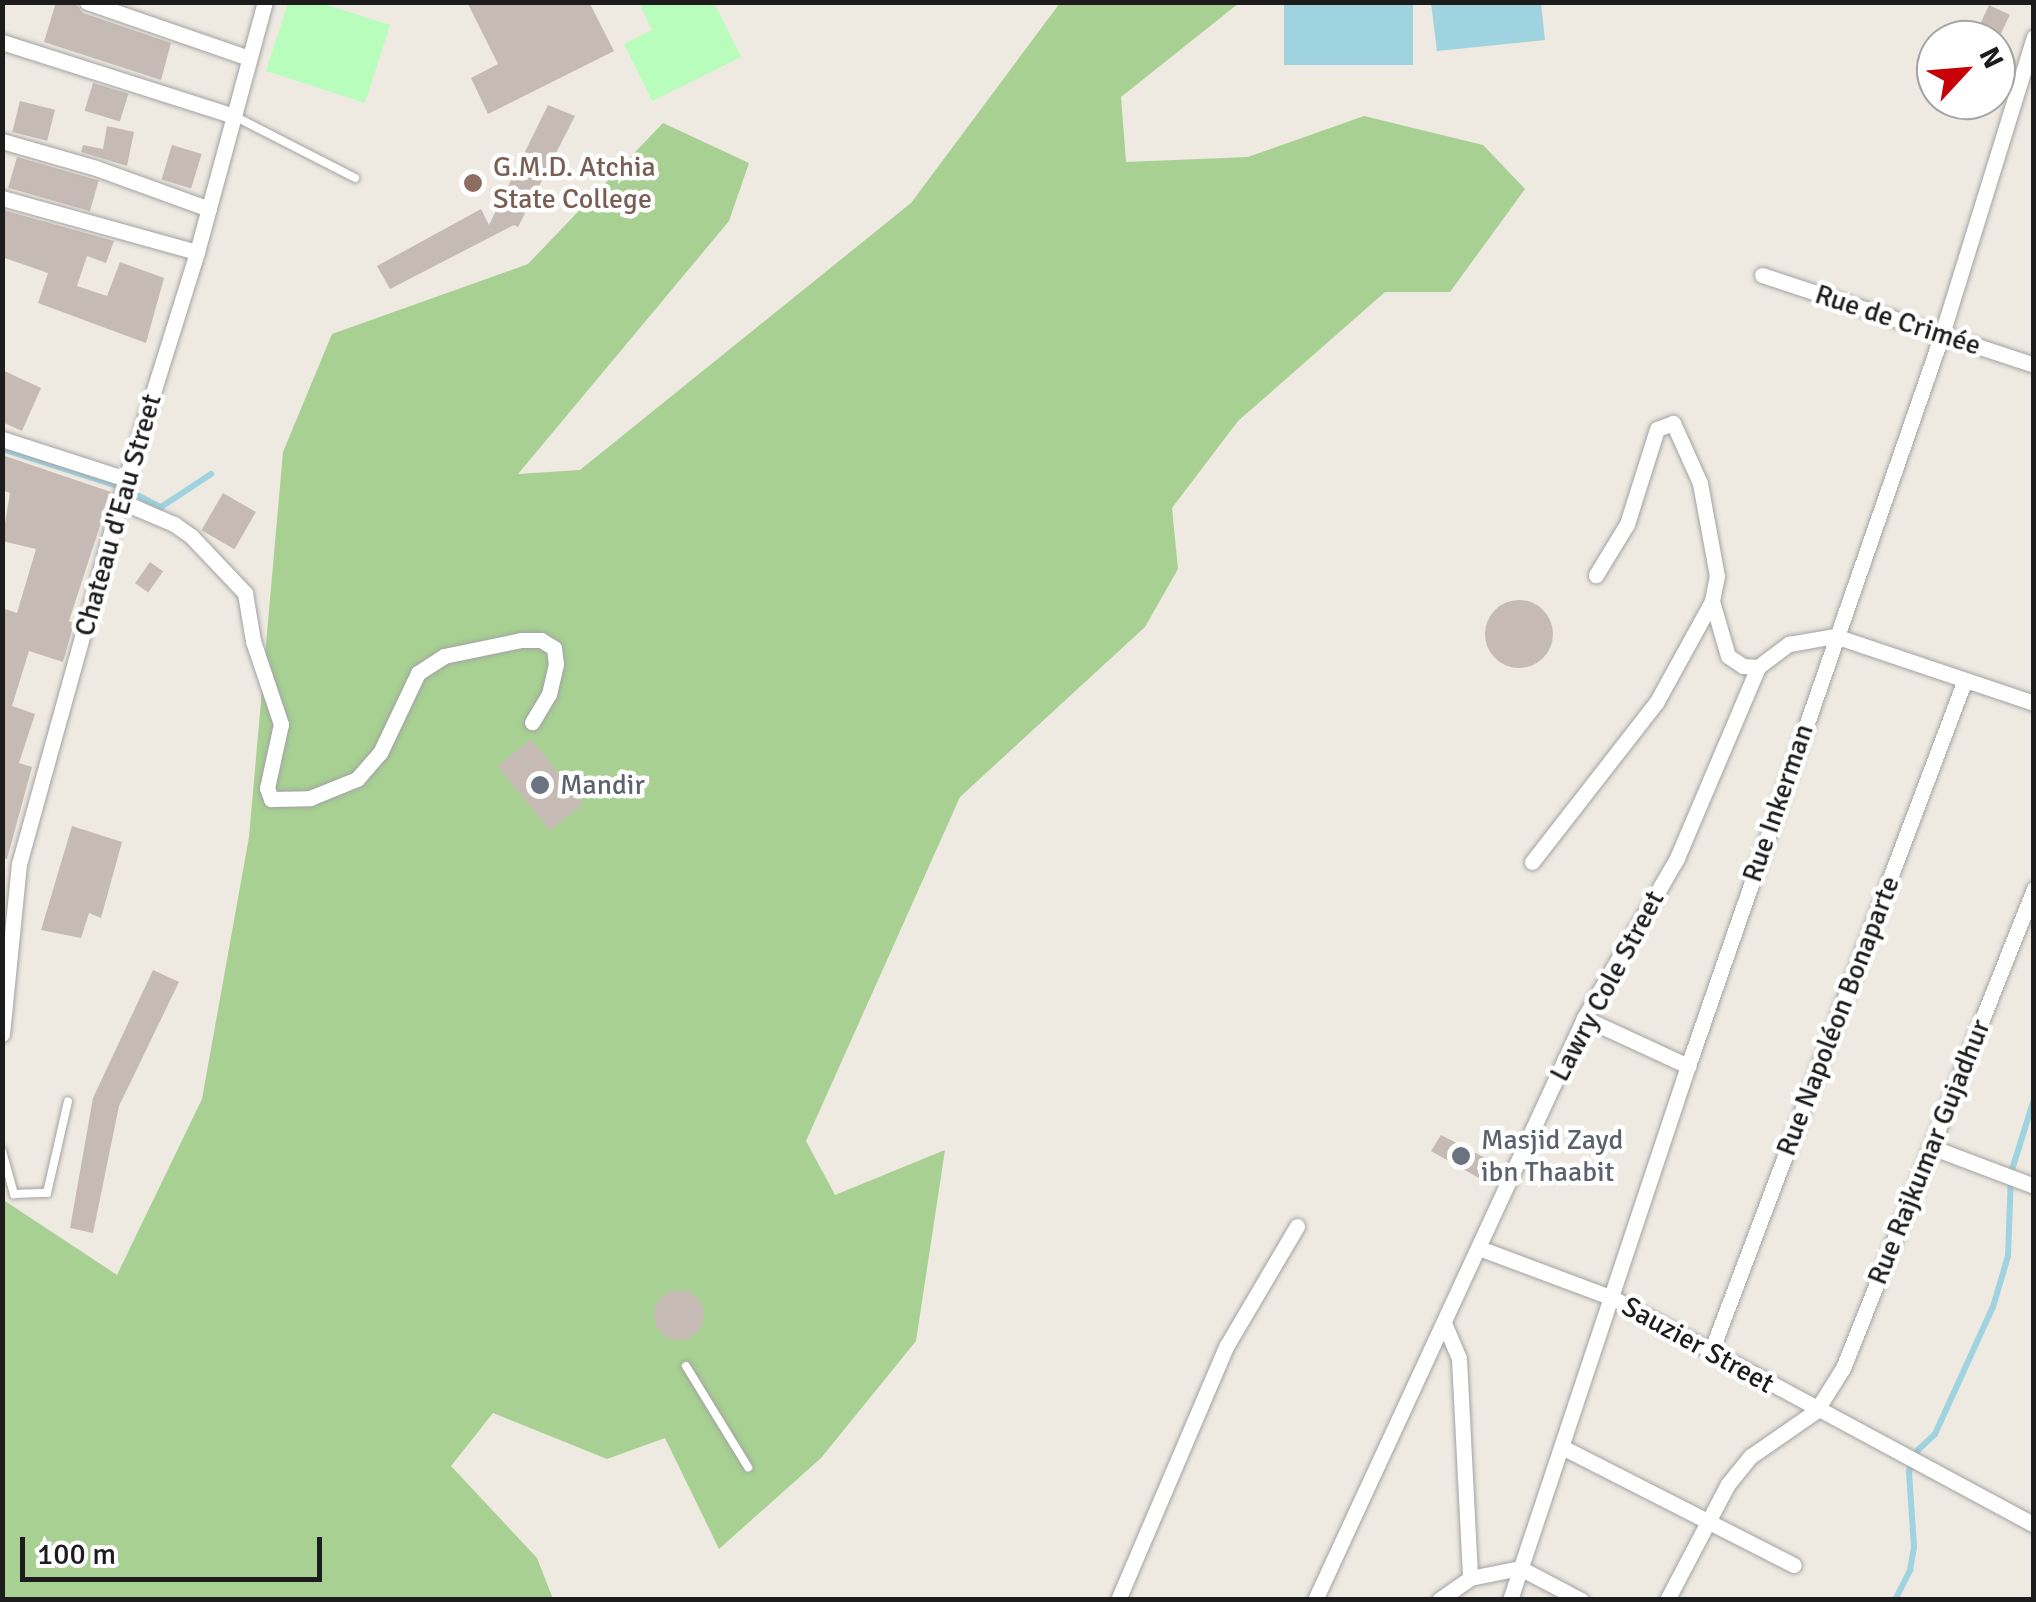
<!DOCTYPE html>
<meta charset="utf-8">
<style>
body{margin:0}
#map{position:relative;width:2036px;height:1602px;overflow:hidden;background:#eee9e1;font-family:Signika,sans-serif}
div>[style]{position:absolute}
.forest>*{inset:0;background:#a7d092}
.park>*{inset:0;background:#b9fdbc}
.water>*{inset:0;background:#9ed3df;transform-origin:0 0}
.stream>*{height:6px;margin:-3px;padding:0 3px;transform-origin:3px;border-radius:3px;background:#9ed3df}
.building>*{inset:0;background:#c6bbb4;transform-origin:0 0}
.round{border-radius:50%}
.roads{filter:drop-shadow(0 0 2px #a3a3a3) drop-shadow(0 0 2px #a3a3a3)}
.service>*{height:8px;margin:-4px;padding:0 4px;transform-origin:4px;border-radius:4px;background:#fff}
.minor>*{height:15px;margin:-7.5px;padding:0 7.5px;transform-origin:7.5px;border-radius:7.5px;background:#fff}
.dots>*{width:28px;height:28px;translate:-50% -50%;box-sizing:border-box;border:5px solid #fff;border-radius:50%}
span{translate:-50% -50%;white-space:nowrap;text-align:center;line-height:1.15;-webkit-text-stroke:9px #fff;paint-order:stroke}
.education-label{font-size:28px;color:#785e54}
.left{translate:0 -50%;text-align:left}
.street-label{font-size:28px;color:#1c1c1c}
.worship-label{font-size:28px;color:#5b616d}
.frame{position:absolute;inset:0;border:5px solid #1c1c1c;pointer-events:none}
.north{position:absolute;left:1916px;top:20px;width:100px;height:100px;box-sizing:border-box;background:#fff;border:2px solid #a4a4a4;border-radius:50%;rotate:64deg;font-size:28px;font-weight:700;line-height:40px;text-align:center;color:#1c1c1c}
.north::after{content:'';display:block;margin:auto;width:35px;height:45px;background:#c80007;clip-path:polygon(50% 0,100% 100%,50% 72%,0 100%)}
.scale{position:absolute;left:20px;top:1537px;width:302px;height:45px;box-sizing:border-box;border:5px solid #1c1c1c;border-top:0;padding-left:12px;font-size:30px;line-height:35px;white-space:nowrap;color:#1c1c1c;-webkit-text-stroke:8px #fff;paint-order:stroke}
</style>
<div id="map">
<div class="forest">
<div style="clip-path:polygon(1060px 3px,1239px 3px,1121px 97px,1126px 162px,1248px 157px,1364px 116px,1483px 145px,1525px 189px,1450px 292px,1385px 292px,1238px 421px,1172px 508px,1178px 569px,1145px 627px,960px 797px,806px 1141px,835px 1195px,945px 1150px,916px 1341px,821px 1458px,719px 1549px,665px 1438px,607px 1459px,493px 1413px,451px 1466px,537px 1558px,553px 1599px,3px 1599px,2px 1199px,117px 1275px,202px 1099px,249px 837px,283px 452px,332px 334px,528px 264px,663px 123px,749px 163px,729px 221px,518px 474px,580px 470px,911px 203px)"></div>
</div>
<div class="park">
<div style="clip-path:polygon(288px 3px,321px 3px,390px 25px,365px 103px,266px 71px)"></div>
<div style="clip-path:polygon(639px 3px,714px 3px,741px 57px,652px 101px,624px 44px,652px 30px)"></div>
</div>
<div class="water">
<div style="left:1284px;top:3px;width:129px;height:62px"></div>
<div style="clip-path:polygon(1431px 3px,1541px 3px,1545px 40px,1437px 51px)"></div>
</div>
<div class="stream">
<div style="left:2px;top:449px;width:122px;rotate:17.7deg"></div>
<div style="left:139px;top:496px;width:25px;rotate:27deg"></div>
<div style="left:161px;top:507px;width:60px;rotate:-33.4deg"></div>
<div style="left:1895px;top:1600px;width:34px;rotate:-63deg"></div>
<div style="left:1910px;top:1570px;width:23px;rotate:-80deg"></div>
<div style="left:1914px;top:1547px;width:76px;rotate:-93.8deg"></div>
<div style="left:1909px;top:1471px;width:23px;rotate:-67deg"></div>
<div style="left:1918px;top:1450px;width:23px;rotate:-43deg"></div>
<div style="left:1935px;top:1434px;width:140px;rotate:-65.5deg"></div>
<div style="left:1993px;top:1307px;width:53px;rotate:-73.6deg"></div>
<div style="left:2008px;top:1256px;width:83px;rotate:-87.9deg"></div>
<div style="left:2011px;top:1173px;width:77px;rotate:-72.7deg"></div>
</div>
<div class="building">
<div style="clip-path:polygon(56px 2px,76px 4px,83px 13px,171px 43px,161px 80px,44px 42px)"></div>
<div style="clip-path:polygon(467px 2px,589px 2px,614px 51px,488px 114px,471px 78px,498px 64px)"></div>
<div style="left:1989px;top:5px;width:23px;height:30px;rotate:25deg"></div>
<div style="left:93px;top:83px;width:37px;height:29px;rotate:17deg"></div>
<div style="left:20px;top:101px;width:36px;height:32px;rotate:14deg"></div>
<div style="clip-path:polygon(548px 105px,575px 116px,518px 227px,514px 225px,390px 289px,377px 266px,481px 209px,489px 225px)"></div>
<div style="clip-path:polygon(107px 126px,134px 132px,127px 166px,81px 152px,83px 145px,103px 149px)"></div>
<div style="left:172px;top:145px;width:31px;height:36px;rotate:17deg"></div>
<div style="left:17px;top:157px;width:85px;height:32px;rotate:16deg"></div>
<div style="clip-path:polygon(3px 210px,114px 241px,106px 263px,87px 256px,77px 286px,107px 296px,120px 262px,164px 278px,146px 343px,38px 303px,48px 273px,2px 257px)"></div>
<div style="clip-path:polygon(2px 370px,41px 388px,22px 431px,2px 422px)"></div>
<div style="clip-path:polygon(2px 455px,111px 492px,69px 621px,74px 623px,63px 662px,29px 651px,12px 706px,35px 714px,19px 763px,32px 767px,7px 859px,2px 858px,2px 608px,17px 613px,36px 549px,2px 541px,10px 493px,2px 490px)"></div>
<div style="left:223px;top:493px;width:38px;height:43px;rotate:30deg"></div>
<div style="left:150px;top:562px;width:16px;height:26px;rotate:35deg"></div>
<div class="round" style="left:1485px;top:600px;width:68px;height:68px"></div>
<div style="left:531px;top:739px;width:83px;height:43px;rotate:51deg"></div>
<div style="clip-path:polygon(72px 826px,122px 842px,101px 918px,89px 913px,81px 938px,41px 930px)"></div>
<div style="clip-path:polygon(153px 970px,179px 982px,119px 1106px,93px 1233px,70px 1228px,93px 1098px)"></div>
<div style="clip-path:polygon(1441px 1135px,1493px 1162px,1486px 1182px,1431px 1151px)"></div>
<div class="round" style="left:654px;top:1290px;width:50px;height:50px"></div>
</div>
<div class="roads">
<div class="service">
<div style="left:234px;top:116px;width:136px;rotate:27.1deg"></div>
<div style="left:2px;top:1151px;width:45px;rotate:74.4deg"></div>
<div style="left:14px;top:1194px;width:33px;rotate:-2deg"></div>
<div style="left:47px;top:1193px;width:94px;rotate:-77.1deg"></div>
<div style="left:686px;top:1366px;width:119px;rotate:58.5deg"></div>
</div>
<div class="minor">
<div style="left:87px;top:2px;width:171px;rotate:19.1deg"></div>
<div style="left:2px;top:42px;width:244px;rotate:17.7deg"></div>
<div style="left:2px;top:141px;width:98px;rotate:16deg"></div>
<div style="left:96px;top:168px;width:120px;rotate:19.9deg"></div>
<div style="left:2px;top:198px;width:202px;rotate:15.5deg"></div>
<div style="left:1762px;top:275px;width:287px;rotate:18.3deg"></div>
<div style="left:2px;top:439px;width:130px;rotate:17.9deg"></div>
<div style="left:120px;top:501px;width:59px;rotate:23.1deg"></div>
<div style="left:174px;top:524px;width:21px;rotate:35deg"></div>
<div style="left:191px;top:536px;width:79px;rotate:46.5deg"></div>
<div style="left:245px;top:593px;width:49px;rotate:80.5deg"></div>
<div style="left:253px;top:641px;width:88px;rotate:71.4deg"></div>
<div style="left:281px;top:724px;width:66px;rotate:102.3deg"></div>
<div style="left:267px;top:788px;width:12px;rotate:70deg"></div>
<div style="left:271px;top:799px;width:39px;rotate:-1deg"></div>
<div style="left:310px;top:798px;width:51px;rotate:-22deg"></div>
<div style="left:357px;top:779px;width:35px;rotate:-49deg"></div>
<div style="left:380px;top:753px;width:89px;rotate:-64.6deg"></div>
<div style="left:418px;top:673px;width:31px;rotate:-33deg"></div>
<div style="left:444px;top:656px;width:79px;rotate:-11.7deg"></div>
<div style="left:521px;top:640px;width:20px"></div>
<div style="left:541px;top:640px;width:15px;rotate:32deg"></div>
<div style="left:554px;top:648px;width:16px;rotate:83deg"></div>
<div style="left:556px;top:664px;width:31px;rotate:103deg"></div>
<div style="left:549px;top:694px;width:33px;rotate:121deg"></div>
<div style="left:1712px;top:601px;width:57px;rotate:73.8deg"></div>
<div style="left:1728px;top:656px;width:18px;rotate:34deg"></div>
<div style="left:1743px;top:666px;width:15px;rotate:4deg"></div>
<div style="left:1532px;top:862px;width:202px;rotate:-52.1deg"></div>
<div style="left:1656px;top:703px;width:116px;rotate:-61.2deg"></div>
<div style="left:1712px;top:601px;width:25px;rotate:-79deg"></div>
<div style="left:1717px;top:576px;width:95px;rotate:-100.4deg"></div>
<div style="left:1700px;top:483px;width:66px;rotate:-114.2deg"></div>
<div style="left:1673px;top:423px;width:17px;rotate:159deg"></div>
<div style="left:1657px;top:429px;width:100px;rotate:107.5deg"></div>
<div style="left:1627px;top:524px;width:60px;rotate:121.3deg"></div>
<div style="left:1584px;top:1018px;width:115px;rotate:24.8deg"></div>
<div style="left:2px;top:1034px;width:171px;rotate:-84.3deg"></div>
<div style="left:19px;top:864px;width:400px;rotate:-74.5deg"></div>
<div style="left:126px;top:479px;width:238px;rotate:-72.6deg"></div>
<div style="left:197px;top:252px;width:259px;rotate:-74.8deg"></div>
<div style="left:1931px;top:1147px;width:110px;rotate:20.7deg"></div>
<div style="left:1479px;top:1248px;width:143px;rotate:20.5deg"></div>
<div style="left:1613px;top:1298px;width:478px;rotate:28.3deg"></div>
<div style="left:1444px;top:1323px;width:39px;rotate:67deg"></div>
<div style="left:1459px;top:1359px;width:219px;rotate:87.1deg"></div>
<div style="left:1712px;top:1349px;width:713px;rotate:-69.3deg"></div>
<div style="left:1562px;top:1447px;width:260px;rotate:27deg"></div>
<div style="left:1520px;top:1568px;width:69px;rotate:27.7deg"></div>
<div style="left:1118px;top:1600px;width:277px;rotate:-66.9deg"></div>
<div style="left:1227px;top:1345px;width:138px;rotate:-59.5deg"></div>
<div style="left:1315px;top:1600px;width:641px;rotate:-65.19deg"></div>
<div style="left:1584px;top:1018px;width:185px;rotate:-59.8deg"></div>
<div style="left:1677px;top:858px;width:207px;rotate:-67deg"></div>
<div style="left:1758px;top:667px;width:39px;rotate:-37deg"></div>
<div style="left:1789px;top:644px;width:47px;rotate:-9.9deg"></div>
<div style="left:1835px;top:636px;width:210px;rotate:18.6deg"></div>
<div style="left:1439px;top:1600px;width:38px;rotate:-35deg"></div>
<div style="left:1470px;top:1578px;width:51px;rotate:-11.3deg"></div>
<div style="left:1510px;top:1600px;width:563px;rotate:-71.57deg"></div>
<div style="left:1688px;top:1066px;width:775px;rotate:-70.86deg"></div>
<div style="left:1942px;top:334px;width:311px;rotate:-72.8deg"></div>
<div style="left:1667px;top:1600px;width:131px;rotate:-62.3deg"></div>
<div style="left:1728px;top:1484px;width:36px;rotate:-51deg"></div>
<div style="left:1751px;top:1456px;width:79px;rotate:-34.7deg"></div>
<div style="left:1816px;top:1411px;width:51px;rotate:-57.9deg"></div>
<div style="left:1843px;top:1368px;width:516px;rotate:-68.26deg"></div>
</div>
</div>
<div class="dots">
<div style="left:473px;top:183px;background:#8d6e63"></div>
<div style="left:540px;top:785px;background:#6b7280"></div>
<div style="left:1461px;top:1156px;background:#6b7280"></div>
</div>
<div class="education-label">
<span class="left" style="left:493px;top:183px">G.M.D. Atchia<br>State College</span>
</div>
<div class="street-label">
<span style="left:1898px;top:320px;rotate:18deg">Rue de Crimée</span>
<span style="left:118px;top:515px;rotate:-74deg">Chateau d'Eau Street</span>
<span style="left:1778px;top:803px;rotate:-71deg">Rue Inkerman</span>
<span style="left:1607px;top:986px;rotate:-62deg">Lawry Cole Street</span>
<span style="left:1838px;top:1016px;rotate:-69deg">Rue Napoléon Bonaparte</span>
<span style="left:1929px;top:1152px;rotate:-68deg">Rue Rajkumar Gujadhur</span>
<span style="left:1698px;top:1345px;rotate:29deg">Sauzier Street</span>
</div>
<div class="worship-label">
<span class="left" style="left:560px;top:785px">Mandir</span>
<span class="left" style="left:1481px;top:1156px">Masjid Zayd<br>ibn Thaabit</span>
</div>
<div class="frame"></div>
<div class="north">N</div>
<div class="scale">100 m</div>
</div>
